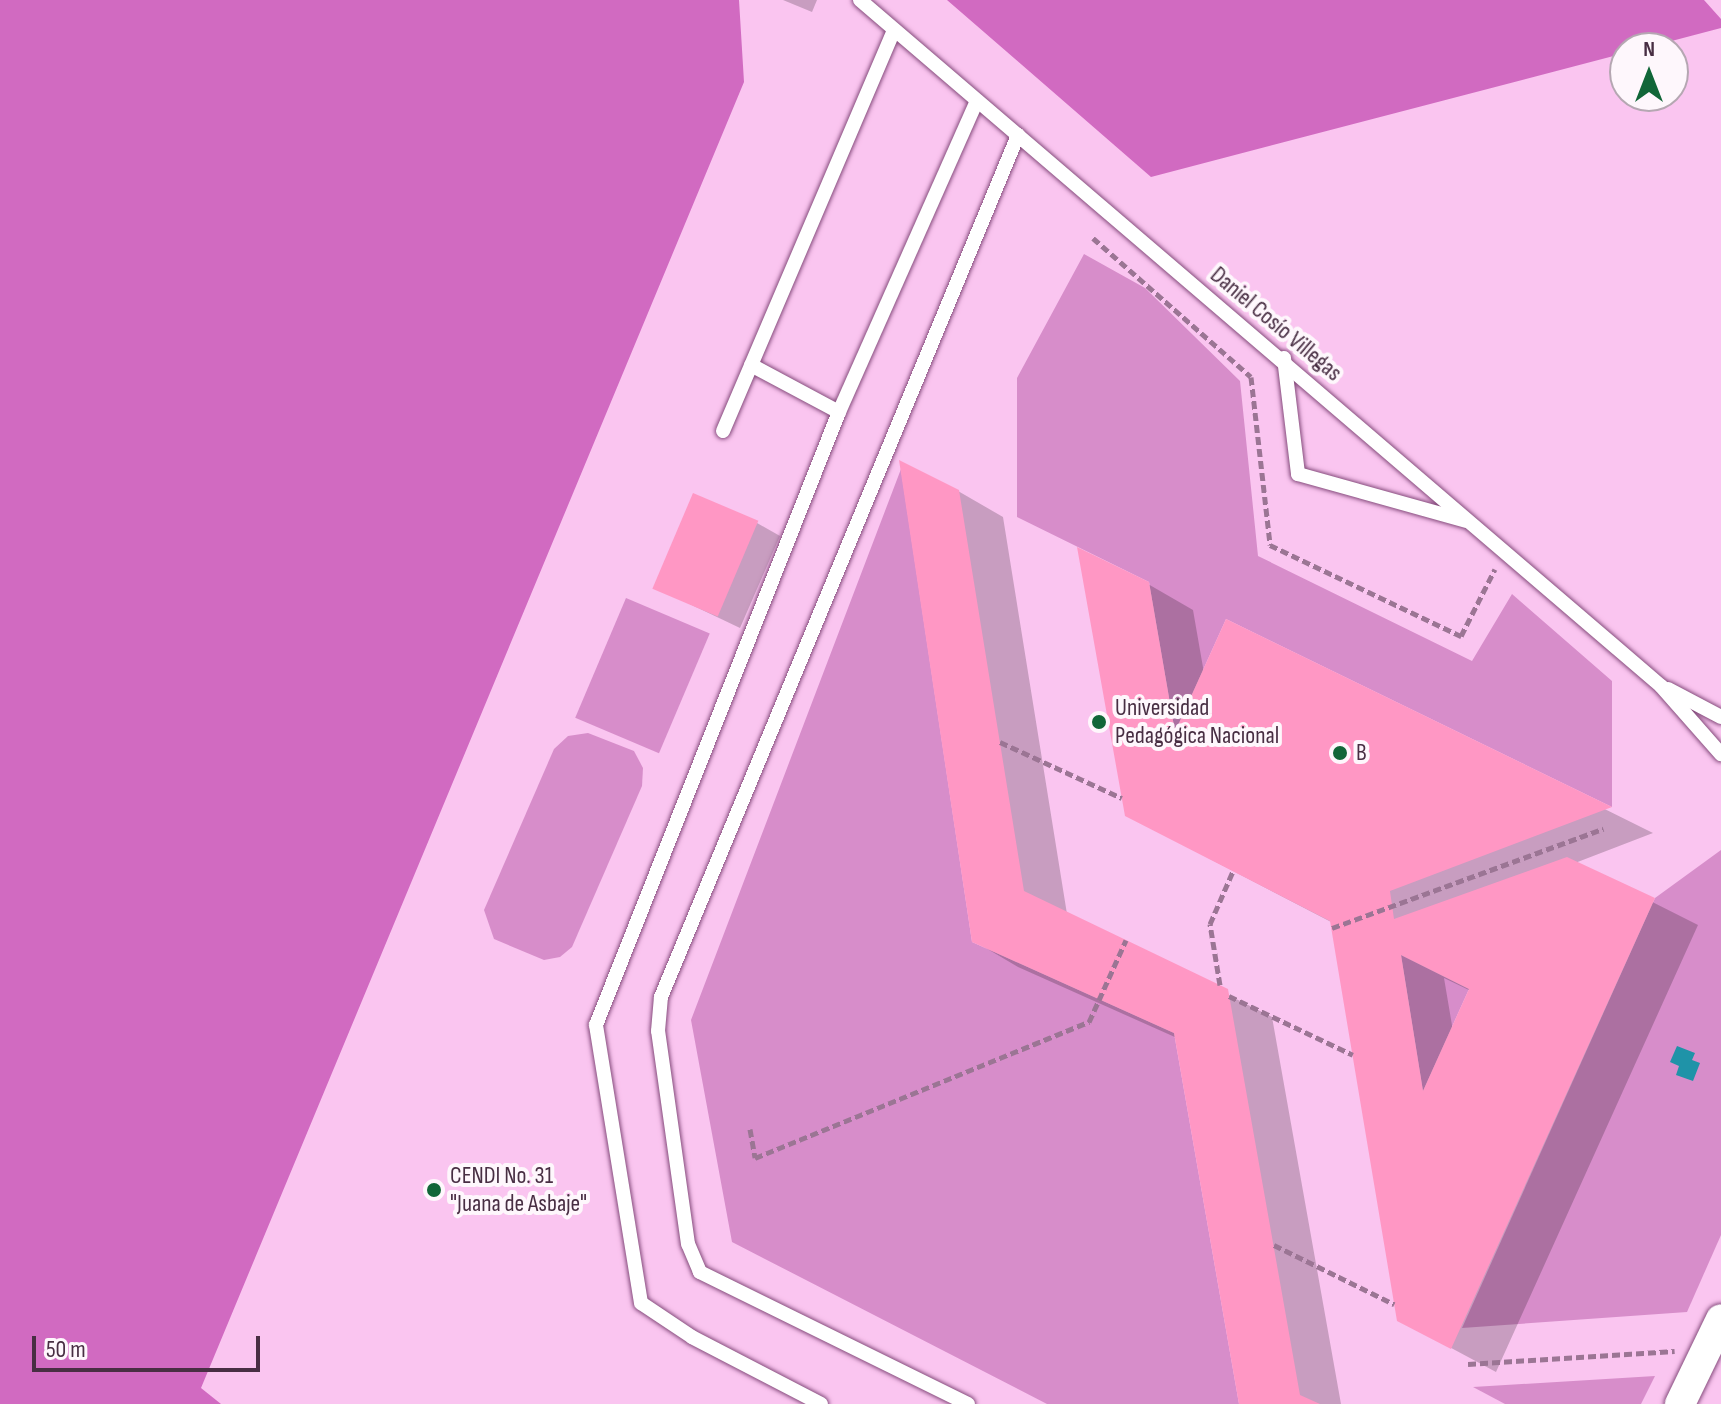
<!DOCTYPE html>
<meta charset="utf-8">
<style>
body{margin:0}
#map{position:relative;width:1721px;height:1404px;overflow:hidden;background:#fac5f0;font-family:"Sofia Sans Condensed",sans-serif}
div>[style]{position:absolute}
.green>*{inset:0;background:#d78dca;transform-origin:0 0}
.forest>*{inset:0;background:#d16ac1}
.water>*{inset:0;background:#1f93a8}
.shadow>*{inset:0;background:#0003}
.building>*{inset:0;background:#ff97c4;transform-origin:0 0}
.path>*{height:5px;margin-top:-2.5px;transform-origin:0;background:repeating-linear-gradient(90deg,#9b7594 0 8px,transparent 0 12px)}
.roads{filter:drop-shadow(0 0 2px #864c7d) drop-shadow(0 0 2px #864c7d)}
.service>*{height:14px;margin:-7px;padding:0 7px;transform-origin:7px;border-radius:7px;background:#fff}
.minor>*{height:30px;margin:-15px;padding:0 15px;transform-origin:15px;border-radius:15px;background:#fff}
.dots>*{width:22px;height:22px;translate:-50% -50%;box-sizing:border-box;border:4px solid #fef7fc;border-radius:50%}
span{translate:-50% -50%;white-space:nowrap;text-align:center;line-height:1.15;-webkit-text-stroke:8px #fef7fc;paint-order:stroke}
.street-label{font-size:24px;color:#482e43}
.poi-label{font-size:24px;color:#482e43}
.left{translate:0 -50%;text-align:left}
.north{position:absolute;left:1609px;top:32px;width:80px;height:80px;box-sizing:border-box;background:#fef7fc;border:2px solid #b5a7b2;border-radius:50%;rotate:0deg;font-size:22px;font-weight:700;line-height:32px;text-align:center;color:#482e43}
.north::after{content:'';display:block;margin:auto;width:28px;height:36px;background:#116638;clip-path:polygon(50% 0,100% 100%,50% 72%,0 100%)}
.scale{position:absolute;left:32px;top:1336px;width:228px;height:36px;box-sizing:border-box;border:4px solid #482e43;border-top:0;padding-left:10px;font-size:24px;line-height:28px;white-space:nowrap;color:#482e43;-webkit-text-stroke:6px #fef7fc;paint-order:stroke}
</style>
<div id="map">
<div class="green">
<div style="clip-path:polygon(1084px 254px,1145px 288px,1240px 381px,1258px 556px,1472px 661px,1512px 594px,1612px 681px,1612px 807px,1226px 619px,1175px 732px,1149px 582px,1017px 517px,1017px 378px)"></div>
<div style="clip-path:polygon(901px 469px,972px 942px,1174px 1033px,1239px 1404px,1047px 1404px,732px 1242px,691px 1020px)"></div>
<div style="left:626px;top:598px;width:91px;height:130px;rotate:23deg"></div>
<div style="clip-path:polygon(588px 733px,634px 751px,643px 768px,642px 786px,572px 947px,560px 957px,544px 960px,494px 939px,484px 910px,554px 749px,568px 736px)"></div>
<div style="clip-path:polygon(1721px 850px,1721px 1235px,1687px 1312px,1462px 1328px,1655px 898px)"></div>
<div style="clip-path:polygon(1401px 955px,1469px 989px,1423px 1091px)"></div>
<div style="clip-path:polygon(1655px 1376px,1641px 1404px,1505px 1404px,1473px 1387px)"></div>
</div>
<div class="forest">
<div style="clip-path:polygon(0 0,739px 0,744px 82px,201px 1388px,221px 1404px,0 1404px)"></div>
<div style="clip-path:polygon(947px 0,1704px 0,1721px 19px,1721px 28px,1645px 48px,1625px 48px,1625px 53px,1151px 177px)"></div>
</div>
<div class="water">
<div style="clip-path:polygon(1677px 1046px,1695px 1053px,1692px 1060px,1700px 1063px,1693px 1081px,1676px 1075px,1679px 1066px,1670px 1062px)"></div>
</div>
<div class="shadow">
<div style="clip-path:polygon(783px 0,817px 0,812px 12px)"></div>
<div style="clip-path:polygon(958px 491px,1003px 517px,1067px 914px,1272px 1017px,1341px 1404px,1241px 1404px,1177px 1038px,1018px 967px,974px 941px)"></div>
<div style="clip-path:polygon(757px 523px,780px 536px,740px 628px,654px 587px)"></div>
<div style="clip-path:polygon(evenodd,1148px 584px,1193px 610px,1204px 673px,1227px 622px,1653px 833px,1575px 863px,1698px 925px,1496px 1372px,1399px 1320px,1333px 923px,1126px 815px,1148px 584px,1444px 978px,1471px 991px,1453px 1031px,1444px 978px)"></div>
</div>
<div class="building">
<div style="clip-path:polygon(899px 460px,959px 490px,1024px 891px,1228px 989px,1300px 1395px,1320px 1404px,1239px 1404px,1174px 1033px,972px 942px)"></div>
<div style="left:693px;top:493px;width:71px;height:104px;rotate:23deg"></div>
<div style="clip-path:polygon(evenodd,1077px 547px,1149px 582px,1175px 732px,1226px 619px,1612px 807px,1390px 891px,1394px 919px,1567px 857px,1655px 898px,1451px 1349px,1397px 1321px,1330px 921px,1125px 816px,1077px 547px,1401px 955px,1469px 989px,1423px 1091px,1401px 955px)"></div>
</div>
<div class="path">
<div style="left:1093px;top:238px;width:210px;rotate:41.3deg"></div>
<div style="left:1251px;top:377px;width:169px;rotate:83.5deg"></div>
<div style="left:1270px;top:545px;width:212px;rotate:25.5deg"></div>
<div style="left:1461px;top:636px;width:75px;rotate:-63.1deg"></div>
<div style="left:1000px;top:742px;width:134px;rotate:24.7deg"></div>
<div style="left:1332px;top:928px;width:289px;rotate:-20.1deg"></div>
<div style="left:1220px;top:985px;width:62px;rotate:-99.3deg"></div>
<div style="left:1210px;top:924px;width:58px;rotate:-66.5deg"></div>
<div style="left:1229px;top:996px;width:137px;rotate:25.4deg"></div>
<div style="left:750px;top:1129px;width:29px;rotate:80deg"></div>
<div style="left:755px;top:1158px;width:361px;rotate:-22.2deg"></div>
<div style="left:1089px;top:1022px;width:90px;rotate:-65.7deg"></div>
<div style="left:1274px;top:1245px;width:134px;rotate:26.2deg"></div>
<div style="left:1468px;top:1364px;width:207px;rotate:-3.6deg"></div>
</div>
<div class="roads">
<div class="service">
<div style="left:860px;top:0;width:1055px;rotate:40.58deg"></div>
<div style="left:1661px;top:686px;width:91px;rotate:48.6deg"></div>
<div style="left:1284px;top:358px;width:117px;rotate:83.1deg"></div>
<div style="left:1298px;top:474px;width:174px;rotate:15.6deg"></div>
<div style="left:751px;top:365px;width:100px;rotate:28.1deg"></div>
<div style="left:723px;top:431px;width:436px;rotate:-66.9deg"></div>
<div style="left:1668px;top:689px;width:60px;rotate:27.8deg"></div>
<div style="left:821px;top:1404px;width:145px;rotate:-152.6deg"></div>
<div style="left:692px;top:1337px;width:61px;rotate:-146.3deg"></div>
<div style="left:641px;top:1303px;width:282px;rotate:-99.2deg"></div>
<div style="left:596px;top:1025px;width:659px;rotate:-68.38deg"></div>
<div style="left:839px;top:412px;width:340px;rotate:-66.1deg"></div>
<div style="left:968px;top:1404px;width:299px;rotate:-153.8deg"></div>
<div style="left:700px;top:1272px;width:30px;rotate:-113deg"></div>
<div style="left:688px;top:1244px;width:215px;rotate:-98deg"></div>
<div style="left:658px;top:1031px;width:34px;rotate:-85deg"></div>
<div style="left:661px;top:997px;width:933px;rotate:-67.5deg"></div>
</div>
<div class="minor">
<div style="left:1680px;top:1404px;width:94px;rotate:-64.2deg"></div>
</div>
</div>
<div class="dots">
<div style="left:1099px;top:722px;background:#116638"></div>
<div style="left:1340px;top:753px;background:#116638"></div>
<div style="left:434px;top:1190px;background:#116638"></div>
</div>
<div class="street-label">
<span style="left:1276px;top:324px;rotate:40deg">Daniel Cosío Villegas</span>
</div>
<div class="poi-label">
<span class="left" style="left:1115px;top:722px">Universidad<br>Pedagógica Nacional</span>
<span class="left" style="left:1356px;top:753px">B</span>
<span class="left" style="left:450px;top:1190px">CENDI No. 31<br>"Juana de Asbaje"</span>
</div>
<div class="north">N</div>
<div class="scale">50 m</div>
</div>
